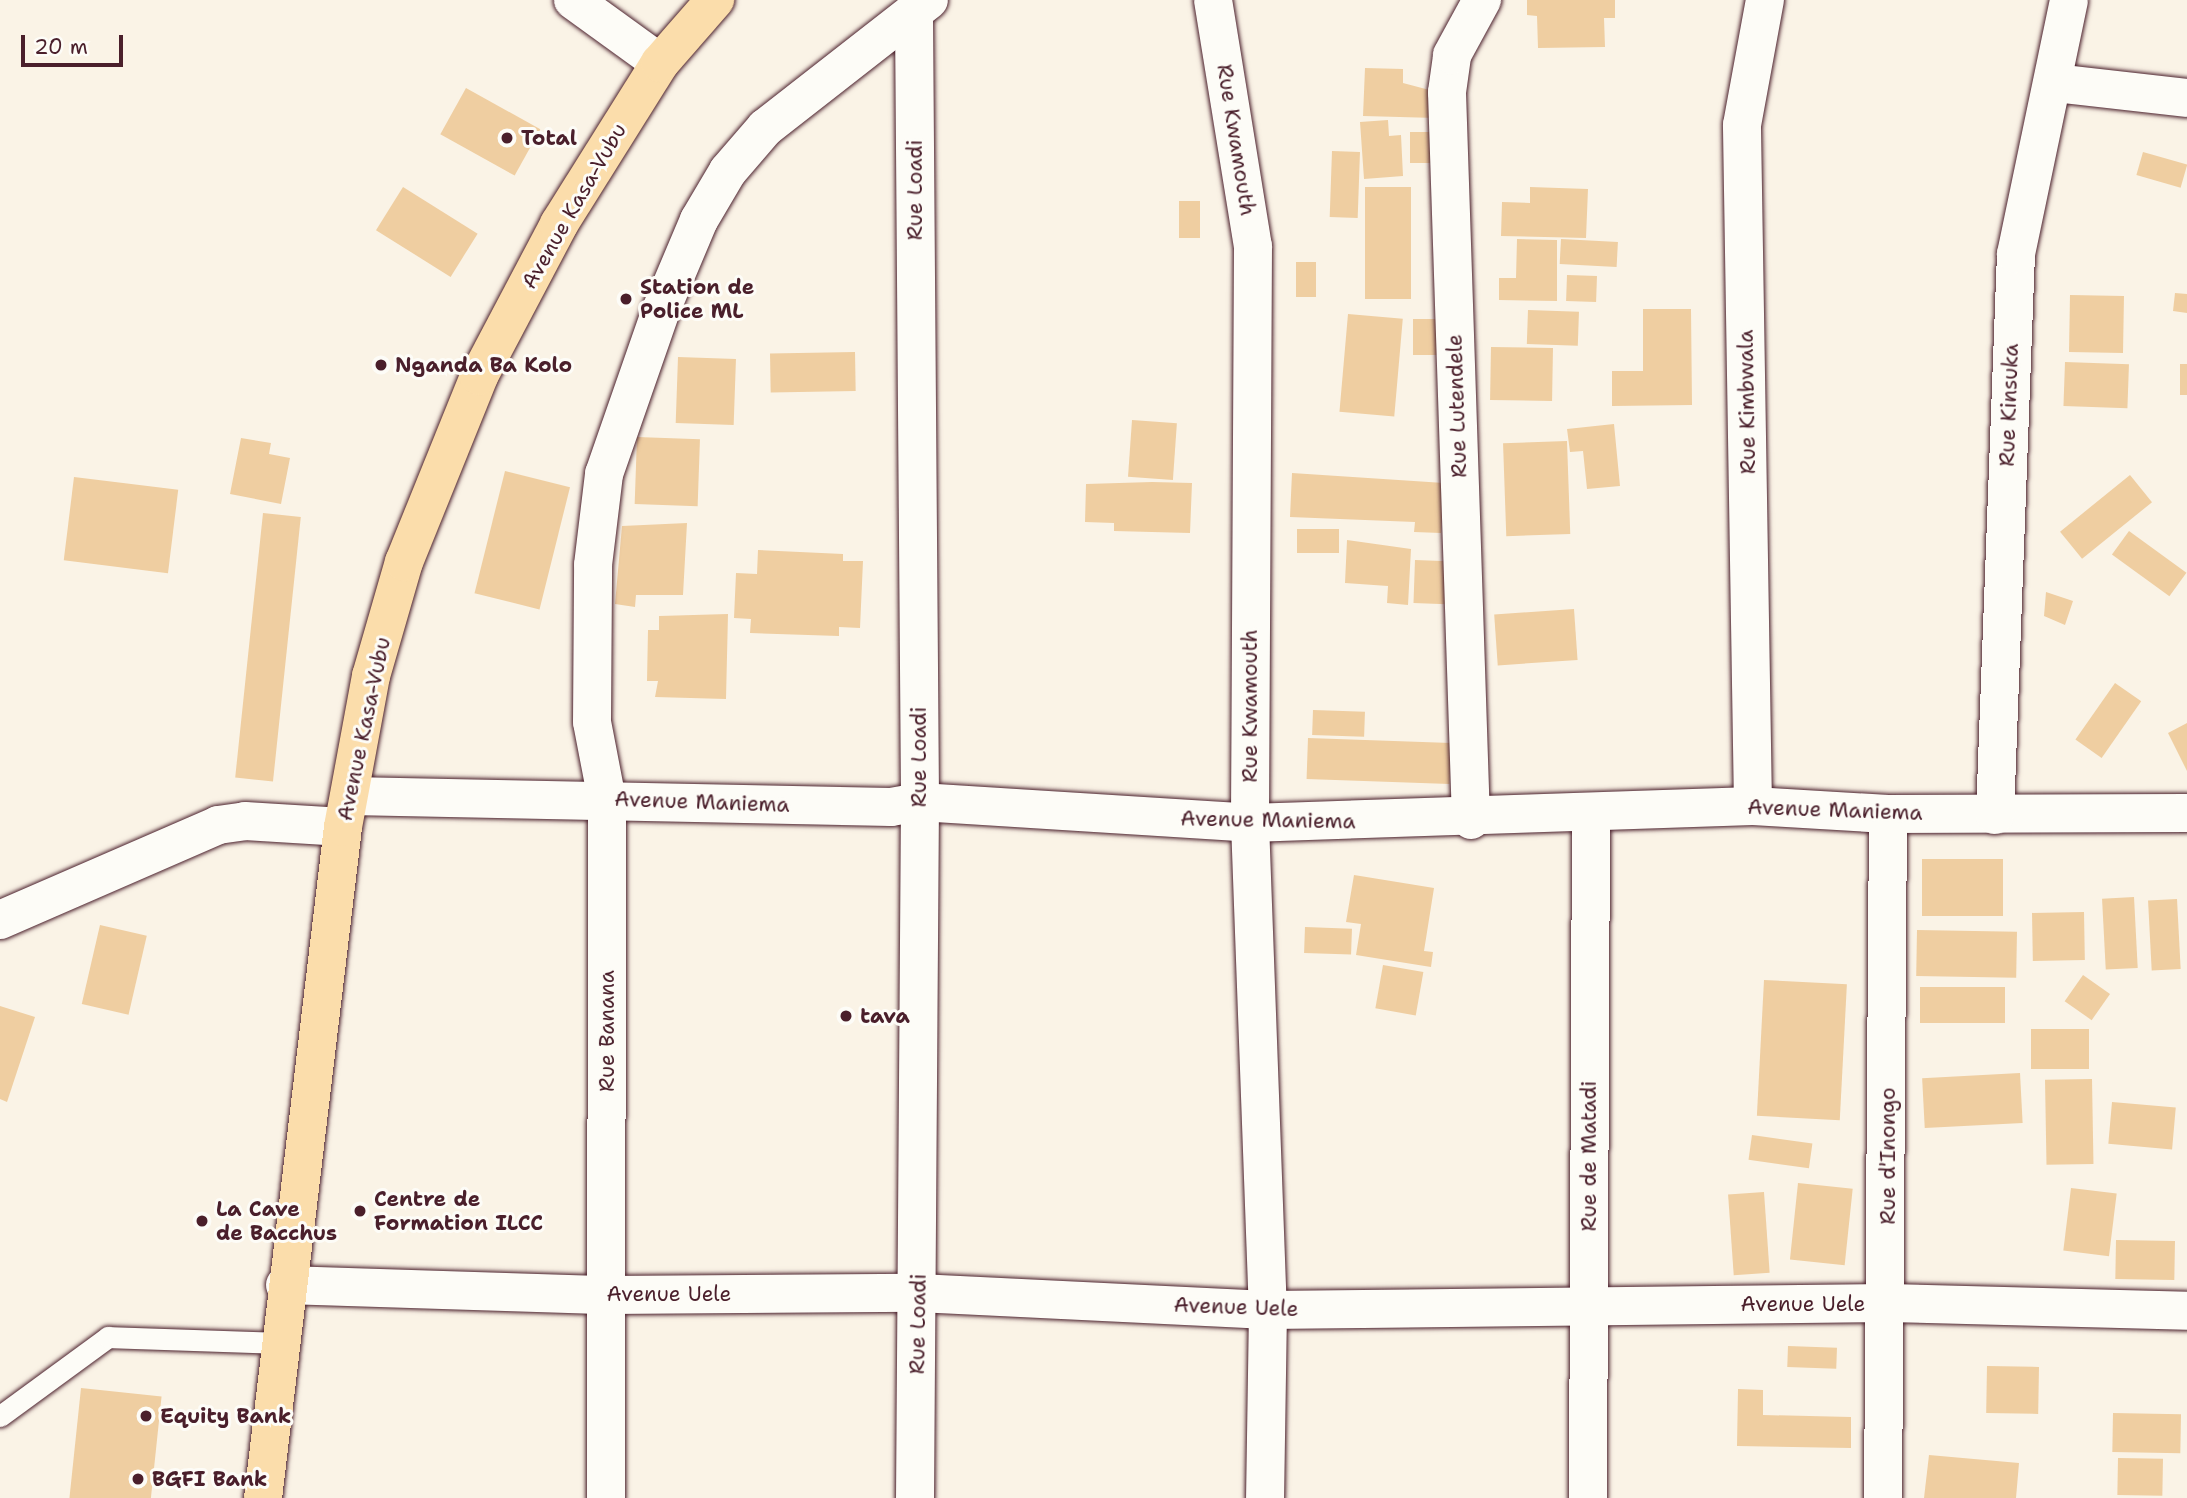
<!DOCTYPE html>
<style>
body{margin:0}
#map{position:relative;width:2187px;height:1498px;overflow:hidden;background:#faf3e6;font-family:"Shantell Sans",sans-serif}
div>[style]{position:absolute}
.building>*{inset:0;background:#efcea1;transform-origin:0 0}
.roads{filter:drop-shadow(0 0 2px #4a1f2b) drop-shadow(0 0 2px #4a1f2b)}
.service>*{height:21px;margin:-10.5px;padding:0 10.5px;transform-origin:10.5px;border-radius:10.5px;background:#fdfcf7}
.minor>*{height:38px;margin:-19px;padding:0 19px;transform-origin:19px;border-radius:19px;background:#fdfcf7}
.tertiary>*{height:38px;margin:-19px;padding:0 19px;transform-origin:19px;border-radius:19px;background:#fdfcf7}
.primary>*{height:38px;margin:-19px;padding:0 19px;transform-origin:19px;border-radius:19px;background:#fbddab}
.dots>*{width:19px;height:19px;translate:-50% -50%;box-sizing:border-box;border:4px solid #fdfcf7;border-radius:50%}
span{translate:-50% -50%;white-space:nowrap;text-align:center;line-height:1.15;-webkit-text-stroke:6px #fdfcf7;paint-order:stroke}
.poi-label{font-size:21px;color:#4a1f2b;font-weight:700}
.left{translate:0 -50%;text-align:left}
.street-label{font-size:21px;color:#4a1f2b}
.scale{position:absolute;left:21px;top:35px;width:102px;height:32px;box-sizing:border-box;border:4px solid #4a1f2b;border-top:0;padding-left:9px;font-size:21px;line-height:24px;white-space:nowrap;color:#4a1f2b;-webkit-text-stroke:5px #fdfcf7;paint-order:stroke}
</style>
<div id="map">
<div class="building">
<div style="clip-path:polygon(1527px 0,1615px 0,1615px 18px,1604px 18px,1605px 47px,1538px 48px,1537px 16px,1527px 15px)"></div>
<div style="clip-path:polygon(1365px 68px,1403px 69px,1403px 83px,1437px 92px,1436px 118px,1363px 116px)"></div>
<div style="left:466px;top:88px;width:85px;height:53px;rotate:29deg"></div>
<div style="clip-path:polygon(1388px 120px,1389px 136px,1401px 135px,1403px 176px,1364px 179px,1360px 122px)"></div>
<div style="left:1410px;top:132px;width:27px;height:31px"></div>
<div style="left:1332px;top:151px;width:28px;height:66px;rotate:2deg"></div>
<div style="left:2143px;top:152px;width:46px;height:24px;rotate:16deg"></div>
<div style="left:403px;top:187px;width:88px;height:51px;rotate:32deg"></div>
<div style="left:1365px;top:187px;width:46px;height:112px"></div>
<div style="clip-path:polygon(1530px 187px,1588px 189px,1586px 238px,1501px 236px,1502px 202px,1530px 203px)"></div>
<div style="left:1179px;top:201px;width:21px;height:37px"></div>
<div style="clip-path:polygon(1517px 239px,1557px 240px,1557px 301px,1499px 300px,1499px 278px,1516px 278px)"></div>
<div style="left:1561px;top:239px;width:57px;height:25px;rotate:3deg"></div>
<div style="left:1296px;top:262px;width:20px;height:35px"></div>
<div style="left:1567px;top:275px;width:30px;height:26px;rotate:2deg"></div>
<div style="clip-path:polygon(2175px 293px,2187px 294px,2187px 313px,2173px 311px)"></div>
<div style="left:2070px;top:295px;width:54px;height:57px;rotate:1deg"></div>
<div style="clip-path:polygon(1643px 309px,1691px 309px,1692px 405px,1612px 406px,1612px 371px,1643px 371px)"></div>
<div style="left:1528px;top:310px;width:51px;height:34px;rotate:2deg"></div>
<div style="left:1348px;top:314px;width:55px;height:98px;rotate:5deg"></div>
<div style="left:1413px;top:319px;width:30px;height:36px"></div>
<div style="left:1491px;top:347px;width:62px;height:53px;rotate:1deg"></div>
<div style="left:855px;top:352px;width:39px;height:85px;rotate:89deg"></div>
<div style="left:678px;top:357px;width:58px;height:66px;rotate:2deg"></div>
<div style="left:2065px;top:362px;width:64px;height:44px;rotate:2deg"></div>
<div style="left:2180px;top:364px;width:7px;height:31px"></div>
<div style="left:1132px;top:420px;width:45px;height:57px;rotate:4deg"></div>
<div style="clip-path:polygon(1614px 424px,1620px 486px,1587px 489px,1583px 451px,1570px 452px,1567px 429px)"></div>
<div style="left:637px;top:437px;width:63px;height:67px;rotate:2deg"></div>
<div style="clip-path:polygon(241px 438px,271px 443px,269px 454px,290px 458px,281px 504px,230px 494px)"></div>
<div style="left:1567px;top:441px;width:93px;height:64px;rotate:88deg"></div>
<div style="left:505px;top:471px;width:67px;height:126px;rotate:14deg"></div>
<div style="clip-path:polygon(1292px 473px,1444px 483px,1441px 533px,1414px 532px,1415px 522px,1290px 517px)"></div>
<div style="left:2130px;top:475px;width:35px;height:90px;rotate:51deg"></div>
<div style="left:74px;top:477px;width:105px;height:84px;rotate:7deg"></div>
<div style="clip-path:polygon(1152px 482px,1192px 483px,1190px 533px,1114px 531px,1114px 523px,1085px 522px,1086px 484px)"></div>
<div style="left:263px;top:513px;width:38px;height:266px;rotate:6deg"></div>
<div style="clip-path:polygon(687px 523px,683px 595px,636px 595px,635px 607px,615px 604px,622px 526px)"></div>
<div style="left:1297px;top:529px;width:42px;height:24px"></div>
<div style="left:2129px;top:531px;width:71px;height:29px;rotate:36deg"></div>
<div style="clip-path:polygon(1347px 540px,1411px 549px,1408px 605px,1387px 603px,1388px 586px,1345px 583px)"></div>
<div style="clip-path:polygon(758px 550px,843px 554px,843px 561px,863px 561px,860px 628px,839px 627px,839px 636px,750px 633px,751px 619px,734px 618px,736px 573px,757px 574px)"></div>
<div style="left:1415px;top:560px;width:33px;height:43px;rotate:2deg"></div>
<div style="clip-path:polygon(2046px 592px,2073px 601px,2065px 625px,2044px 616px)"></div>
<div style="left:1574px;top:609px;width:51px;height:80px;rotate:86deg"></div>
<div style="clip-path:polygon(728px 614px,726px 699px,655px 697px,658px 681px,647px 681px,648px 630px,659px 630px,659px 616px)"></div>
<div style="left:2115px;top:683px;width:32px;height:69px;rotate:35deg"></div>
<div style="left:1313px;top:710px;width:52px;height:25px;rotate:2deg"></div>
<div style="clip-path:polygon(2187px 723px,2187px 771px,2168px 733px)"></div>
<div style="left:1308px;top:738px;width:143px;height:41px;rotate:2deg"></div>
<div style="left:1922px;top:859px;width:81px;height:57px"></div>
<div style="clip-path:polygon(1354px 875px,1434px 888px,1424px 951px,1433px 952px,1431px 967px,1356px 955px,1361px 924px,1346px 922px)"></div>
<div style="left:2134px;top:897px;width:71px;height:32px;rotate:87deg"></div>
<div style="left:2177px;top:899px;width:70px;height:29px;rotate:87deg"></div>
<div style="left:2084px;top:912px;width:48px;height:52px;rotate:89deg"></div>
<div style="left:100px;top:925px;width:48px;height:81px;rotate:13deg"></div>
<div style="left:1305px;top:927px;width:47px;height:26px;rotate:2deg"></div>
<div style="left:1917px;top:930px;width:100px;height:46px;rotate:1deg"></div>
<div style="left:1383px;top:965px;width:41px;height:44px;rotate:10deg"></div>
<div style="left:2083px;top:975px;width:33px;height:32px;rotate:35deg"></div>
<div style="left:1764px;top:980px;width:83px;height:136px;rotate:3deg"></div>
<div style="left:2005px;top:987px;width:36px;height:85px;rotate:90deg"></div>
<div style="clip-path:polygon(0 1006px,35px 1017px,7px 1102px,0 1099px)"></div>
<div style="left:2031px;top:1029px;width:58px;height:40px"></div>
<div style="left:2020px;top:1073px;width:50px;height:98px;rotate:87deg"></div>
<div style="left:2092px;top:1079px;width:85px;height:47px;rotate:89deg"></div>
<div style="left:2112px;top:1102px;width:64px;height:42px;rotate:5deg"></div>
<div style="left:1752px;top:1135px;width:61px;height:25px;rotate:8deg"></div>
<div style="left:1798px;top:1183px;width:55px;height:77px;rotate:6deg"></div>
<div style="left:2071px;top:1188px;width:46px;height:63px;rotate:7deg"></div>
<div style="left:1764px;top:1192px;width:81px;height:36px;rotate:86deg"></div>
<div style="left:2116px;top:1240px;width:59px;height:39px;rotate:1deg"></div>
<div style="left:1788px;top:1346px;width:49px;height:21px;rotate:2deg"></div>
<div style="left:1987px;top:1366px;width:52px;height:47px;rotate:1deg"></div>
<div style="left:81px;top:1388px;width:81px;height:111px;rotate:6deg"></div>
<div style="clip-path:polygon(1738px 1389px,1763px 1390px,1763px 1415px,1851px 1417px,1851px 1448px,1737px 1446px)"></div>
<div style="left:2113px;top:1413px;width:68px;height:39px;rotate:1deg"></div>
<div style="clip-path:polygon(1929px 1455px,2019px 1463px,2016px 1498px,1924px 1498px)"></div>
<div style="left:2118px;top:1458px;width:45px;height:37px;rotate:1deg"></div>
</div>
<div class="roads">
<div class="service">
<div style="left:0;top:1416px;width:134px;rotate:-36.2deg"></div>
<div style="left:108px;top:1337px;width:171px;rotate:2deg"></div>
</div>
<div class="minor">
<div style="left:1213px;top:0;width:249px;rotate:80.8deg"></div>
<div style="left:1253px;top:246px;width:577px;rotate:90.3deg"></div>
<div style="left:1250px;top:823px;width:487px;rotate:87.9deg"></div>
<div style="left:1268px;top:1310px;width:188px;rotate:90.9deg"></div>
<div style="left:914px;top:17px;width:785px;rotate:89.56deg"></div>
<div style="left:920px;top:802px;width:696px;rotate:90.41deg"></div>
<div style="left:2055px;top:83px;width:133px;rotate:6.5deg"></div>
<div style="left:350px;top:796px;width:541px;rotate:1.16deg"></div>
<div style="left:891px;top:807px;width:29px;rotate:-10deg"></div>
<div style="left:920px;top:802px;width:331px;rotate:3.6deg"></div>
<div style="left:1250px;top:823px;width:503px;rotate:-1.94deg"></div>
<div style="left:1753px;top:806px;width:135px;rotate:3.4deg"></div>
<div style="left:1888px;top:814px;width:299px;rotate:-0.2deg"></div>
<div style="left:1753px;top:806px;width:681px;rotate:-90.93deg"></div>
<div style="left:1742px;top:125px;width:127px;rotate:-79.6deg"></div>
<div style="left:1995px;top:815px;width:561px;rotate:-87.86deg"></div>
<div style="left:2016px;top:254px;width:259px;rotate:-78.2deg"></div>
<div style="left:1471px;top:820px;width:728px;rotate:-91.89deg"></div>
<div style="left:1447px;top:92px;width:37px;rotate:-82deg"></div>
<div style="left:1452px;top:55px;width:63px;rotate:-61.4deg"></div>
<div style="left:0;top:920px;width:238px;rotate:-23.5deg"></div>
<div style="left:218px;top:825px;width:27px;rotate:-8deg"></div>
<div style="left:245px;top:821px;width:98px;rotate:3.5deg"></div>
<div style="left:285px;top:1285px;width:323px;rotate:1.8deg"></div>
<div style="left:608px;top:1295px;width:310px;rotate:-0.4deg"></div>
<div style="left:918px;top:1293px;width:350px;rotate:2.8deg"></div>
<div style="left:1268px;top:1310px;width:620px;rotate:-0.65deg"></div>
<div style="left:1888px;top:1303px;width:299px;rotate:1.5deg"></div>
<div style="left:606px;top:1498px;width:698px;rotate:-89.92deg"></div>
<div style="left:607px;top:800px;width:79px;rotate:-100.9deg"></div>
<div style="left:592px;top:722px;width:157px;rotate:-89.6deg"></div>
<div style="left:593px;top:565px;width:92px;rotate:-83.1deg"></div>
<div style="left:604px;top:474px;width:174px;rotate:-70.8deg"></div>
<div style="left:661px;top:310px;width:98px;rotate:-67.1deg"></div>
<div style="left:699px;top:220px;width:57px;rotate:-59.4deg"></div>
<div style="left:728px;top:171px;width:57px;rotate:-49.3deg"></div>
<div style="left:765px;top:128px;width:208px;rotate:-38deg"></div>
<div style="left:1588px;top:1498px;width:685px;rotate:-89.75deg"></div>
<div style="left:1883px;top:1498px;width:684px;rotate:-89.58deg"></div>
</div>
<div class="tertiary">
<div style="left:573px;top:0;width:107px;rotate:35.9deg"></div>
</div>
<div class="primary">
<div style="left:263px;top:1498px;width:676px;rotate:-83.2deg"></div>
<div style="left:343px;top:827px;width:154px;rotate:-79.5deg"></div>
<div style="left:371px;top:676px;width:119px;rotate:-73.9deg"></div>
<div style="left:404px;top:562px;width:201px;rotate:-68deg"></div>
<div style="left:479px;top:376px;width:172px;rotate:-62.2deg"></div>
<div style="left:559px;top:224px;width:190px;rotate:-57.9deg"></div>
<div style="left:660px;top:63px;width:84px;rotate:-48.9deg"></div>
</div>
</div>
<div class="dots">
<div style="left:507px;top:138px;background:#4a1f2b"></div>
<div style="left:626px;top:299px;background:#4a1f2b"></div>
<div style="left:381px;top:365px;background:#4a1f2b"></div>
<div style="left:846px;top:1016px;background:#4a1f2b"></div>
<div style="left:360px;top:1211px;background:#4a1f2b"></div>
<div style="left:202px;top:1221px;background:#4a1f2b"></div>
<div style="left:146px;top:1416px;background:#4a1f2b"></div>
<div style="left:138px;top:1479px;background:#4a1f2b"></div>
</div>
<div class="poi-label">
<span class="left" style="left:521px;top:138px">Total</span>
<span class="left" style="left:640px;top:299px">Station de<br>Police ML</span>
<span class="left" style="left:395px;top:365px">Nganda Ba Kolo</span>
<span class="left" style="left:860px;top:1016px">tava</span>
<span class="left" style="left:374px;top:1211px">Centre de<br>Formation ILCC</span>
<span class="left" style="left:216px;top:1221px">La Cave<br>de Bacchus</span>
<span class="left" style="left:160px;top:1416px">Equity Bank</span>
<span class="left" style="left:152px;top:1479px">BGFI Bank</span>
</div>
<div class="street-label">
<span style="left:1236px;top:140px;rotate:81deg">Rue Kwamouth</span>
<span style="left:915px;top:190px;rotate:-90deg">Rue Loadi</span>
<span style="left:574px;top:206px;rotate:-60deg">Avenue Kasa-Vubu</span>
<span style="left:1747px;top:402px;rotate:-91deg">Rue Kimbwala</span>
<span style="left:2009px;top:405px;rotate:-88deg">Rue Kinsuka</span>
<span style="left:1457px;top:406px;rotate:-92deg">Rue Lutendele</span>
<span style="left:1250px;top:706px;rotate:-90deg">Rue Kwamouth</span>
<span style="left:364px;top:729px;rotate:-78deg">Avenue Kasa-Vubu</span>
<span style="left:919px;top:757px;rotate:-90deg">Rue Loadi</span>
<span style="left:702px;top:802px;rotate:2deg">Avenue Maniema</span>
<span style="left:1835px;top:810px;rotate:2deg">Avenue Maniema</span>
<span style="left:1268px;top:820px;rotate:1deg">Avenue Maniema</span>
<span style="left:607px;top:1031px;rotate:-90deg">Rue Banana</span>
<span style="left:1589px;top:1156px;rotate:-90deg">Rue de Matadi</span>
<span style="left:1888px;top:1156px;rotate:-90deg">Rue d'Inongo</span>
<span style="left:669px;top:1294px">Avenue Uele</span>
<span style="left:1803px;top:1304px">Avenue Uele</span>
<span style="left:1236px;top:1307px;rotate:2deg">Avenue Uele</span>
<span style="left:918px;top:1324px;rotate:-89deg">Rue Loadi</span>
</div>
<div class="scale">20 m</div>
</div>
